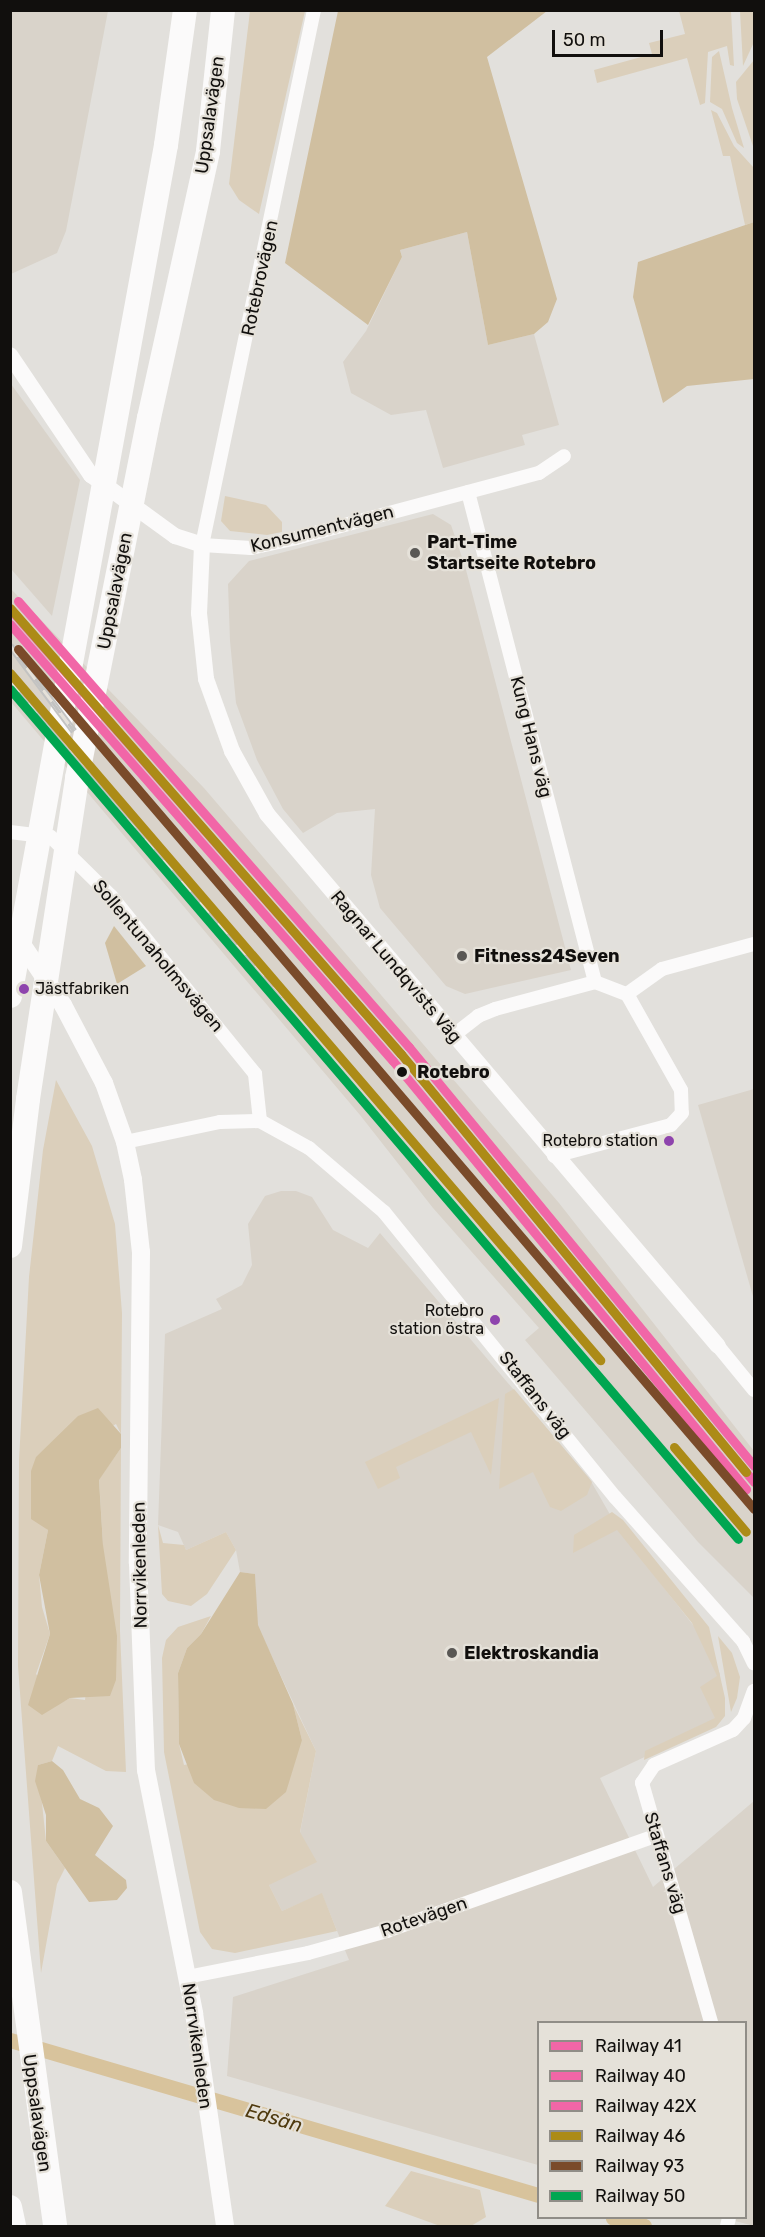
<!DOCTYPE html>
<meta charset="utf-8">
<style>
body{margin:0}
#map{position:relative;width:765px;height:2237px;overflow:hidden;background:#e2e0dc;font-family:Rubik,sans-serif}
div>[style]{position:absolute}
.built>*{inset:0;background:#d9d3ca}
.green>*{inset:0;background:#dbcfbb}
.forest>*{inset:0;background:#d0bfa0}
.canal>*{height:15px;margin:-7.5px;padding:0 7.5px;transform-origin:7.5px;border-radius:7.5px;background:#d8c39c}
.minor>*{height:14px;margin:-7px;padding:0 7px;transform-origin:7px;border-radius:7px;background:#fbfafa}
.tertiary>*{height:16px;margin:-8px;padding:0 8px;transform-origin:8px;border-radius:8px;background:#fbfafa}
.secondary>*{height:18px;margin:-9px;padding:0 9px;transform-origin:9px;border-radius:9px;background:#fbfafa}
.motorway>*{height:24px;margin:-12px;padding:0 12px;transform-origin:12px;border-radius:12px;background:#fbfafa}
.rail>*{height:7px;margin-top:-3.5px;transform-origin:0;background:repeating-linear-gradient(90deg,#e5e1d9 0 14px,#c3c3c2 0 28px);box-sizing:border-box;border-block:2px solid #c3c3c2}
.rail-1>*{height:9px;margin:-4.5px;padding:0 4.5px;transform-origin:4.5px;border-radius:4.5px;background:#f166a7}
.rail-2>*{height:9px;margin:-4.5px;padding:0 4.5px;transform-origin:4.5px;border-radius:4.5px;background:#f166a7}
.rail-3>*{height:9px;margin:-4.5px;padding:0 4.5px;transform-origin:4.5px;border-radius:4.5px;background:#f166a7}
.rail-4>*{height:9px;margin:-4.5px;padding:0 4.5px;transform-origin:4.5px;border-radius:4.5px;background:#ac8b17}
.rail-5>*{height:9px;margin:-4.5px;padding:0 4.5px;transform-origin:4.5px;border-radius:4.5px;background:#7a4b2a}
.rail-6>*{height:9px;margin:-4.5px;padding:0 4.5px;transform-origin:4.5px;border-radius:4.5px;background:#00a651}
.dots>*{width:16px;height:16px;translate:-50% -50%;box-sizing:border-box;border:3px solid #e5e1d9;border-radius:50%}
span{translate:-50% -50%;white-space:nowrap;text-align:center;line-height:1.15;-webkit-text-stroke:4.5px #e5e1d9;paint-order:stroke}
.bus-label{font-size:16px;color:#110f0d}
.left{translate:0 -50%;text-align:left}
.right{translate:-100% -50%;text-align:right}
.street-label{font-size:18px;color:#110f0d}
.poi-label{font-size:18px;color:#110f0d;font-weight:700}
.stop-label{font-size:18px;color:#110f0d;font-weight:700}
.water-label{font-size:20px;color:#4f3a0f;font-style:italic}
.frame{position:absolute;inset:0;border:12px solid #110f0d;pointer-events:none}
.legend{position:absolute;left:537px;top:2021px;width:210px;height:198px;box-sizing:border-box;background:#e5e1d9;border:2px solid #908d87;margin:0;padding:8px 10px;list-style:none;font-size:18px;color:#110f0d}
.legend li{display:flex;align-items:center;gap:12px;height:30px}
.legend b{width:30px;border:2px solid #908d87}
.scale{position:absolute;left:552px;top:30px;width:111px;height:27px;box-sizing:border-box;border:3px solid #110f0d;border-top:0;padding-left:8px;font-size:18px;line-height:21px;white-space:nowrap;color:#110f0d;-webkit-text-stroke:4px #e5e1d9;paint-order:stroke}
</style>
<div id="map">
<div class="built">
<div style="clip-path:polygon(11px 10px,108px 11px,66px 231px,57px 253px,11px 274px)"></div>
<div style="clip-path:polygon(467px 232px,488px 345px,534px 334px,559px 425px,522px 435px,525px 445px,443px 468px,426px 410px,391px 415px,351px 393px,343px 362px,366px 331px,402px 257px,400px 250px)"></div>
<div style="clip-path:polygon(11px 384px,80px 480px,52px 616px,11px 569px)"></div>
<div style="clip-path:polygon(433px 514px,451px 525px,465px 566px,571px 970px,465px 994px,446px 986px,380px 908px,371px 875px,375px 809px,337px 813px,303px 833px,283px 809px,257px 760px,236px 703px,230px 641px,228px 584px,249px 561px)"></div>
<div style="clip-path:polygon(10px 588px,204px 788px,559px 1203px,754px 1451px,754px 1598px,698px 1542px,525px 1340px,539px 1328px,433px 1208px,360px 1115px,11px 702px)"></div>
<div style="clip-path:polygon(754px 1089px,754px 1300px,698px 1105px)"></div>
<div style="clip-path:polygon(281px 1191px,296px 1191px,312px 1197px,333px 1230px,368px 1248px,380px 1233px,589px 1478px,619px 1530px,700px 1634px,720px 1674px,721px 1721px,600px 1778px,653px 1887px,754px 1801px,754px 2226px,724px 2218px,746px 2218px,746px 2022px,538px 2022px,538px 2165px,227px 2076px,233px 1997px,349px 1960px,322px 1894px,282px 1911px,269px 1885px,300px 1833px,316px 1751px,257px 1625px,255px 1574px,240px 1572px,236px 1550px,226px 1532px,186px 1550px,178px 1532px,158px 1525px,165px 1334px,222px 1309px,216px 1299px,242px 1285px,252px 1265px,248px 1224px,265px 1196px)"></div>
</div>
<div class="green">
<div style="clip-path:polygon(250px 11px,305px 11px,259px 214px,239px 200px,229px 184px)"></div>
<div style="clip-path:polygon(679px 11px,731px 11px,734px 66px,730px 65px,727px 46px,708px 52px,705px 103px,700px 105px,687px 58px,597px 83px,594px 70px,652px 54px,649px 43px,685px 34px)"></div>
<div style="clip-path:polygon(740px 11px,754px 11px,754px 42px,743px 66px)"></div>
<div style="clip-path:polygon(719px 51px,732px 108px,744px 148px,737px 143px,722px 109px,710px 102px,712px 57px)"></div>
<div style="clip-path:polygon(754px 60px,754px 149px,737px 99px,736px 82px)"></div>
<div style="clip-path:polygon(711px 110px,717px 113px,734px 146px,754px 168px,754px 222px,745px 225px,730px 156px,723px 156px)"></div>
<div style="clip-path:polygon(225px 496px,266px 505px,282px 522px,282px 532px,267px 535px,230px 531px,221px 521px)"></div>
<div style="clip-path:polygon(56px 1080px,92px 1146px,115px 1224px,122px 1313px,121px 1434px,116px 1424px,31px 1471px,40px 1522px,48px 1530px,39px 1575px,42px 1607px,50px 1634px,36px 1674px,61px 1703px,70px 1698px,85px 1700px,103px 1545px,99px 1479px,121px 1448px,120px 1631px,126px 1772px,106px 1771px,58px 1746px,52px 1761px,38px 1765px,46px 1841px,65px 1868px,57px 1884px,41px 1973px,18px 1666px,19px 1460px,29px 1277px,43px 1150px)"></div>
<div style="clip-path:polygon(514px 1389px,592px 1482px,587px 1495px,561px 1511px,550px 1507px,533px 1472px,499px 1489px,505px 1394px)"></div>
<div style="clip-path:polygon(499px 1398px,491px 1475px,471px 1432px,396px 1467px,400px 1478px,378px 1489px,365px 1462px)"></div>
<div style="clip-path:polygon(612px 1512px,623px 1520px,709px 1627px,725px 1698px,725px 1716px,716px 1727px,644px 1760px,645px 1751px,715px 1718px,700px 1687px,717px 1676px,692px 1623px,617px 1530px,573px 1553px,574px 1535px)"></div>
<div style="clip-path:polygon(158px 1525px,163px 1543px,184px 1545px,186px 1550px,226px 1532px,236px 1550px,207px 1594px,191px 1606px,168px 1601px,162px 1594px)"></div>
<div style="clip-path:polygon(211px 1616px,201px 1634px,187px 1648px,178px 1673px,179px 1744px,184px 1765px,302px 1740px,293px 1704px,316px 1751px,300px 1832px,317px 1862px,269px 1885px,282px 1911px,322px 1893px,337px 1931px,235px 1953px,212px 1949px,200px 1932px,164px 1752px,162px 1658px,166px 1640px,178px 1627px)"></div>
<div style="clip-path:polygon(718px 1636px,732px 1653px,740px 1677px,737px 1698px,731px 1712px)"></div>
<div style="clip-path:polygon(411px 2171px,480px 2190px,486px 2217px,471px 2226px,440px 2226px,385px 2206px)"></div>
</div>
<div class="forest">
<div style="clip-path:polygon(338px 11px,547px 11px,487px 57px,557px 299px,548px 322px,534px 334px,488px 345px,467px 232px,400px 250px,402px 257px,368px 325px,285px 263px)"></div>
<div style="clip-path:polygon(754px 222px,754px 379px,687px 386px,663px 403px,633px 297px,638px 262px)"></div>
<div style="clip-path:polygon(114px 926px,146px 966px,117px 984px,105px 943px)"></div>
<div style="clip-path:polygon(98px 1408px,121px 1434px,121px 1448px,99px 1480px,103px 1545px,117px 1636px,116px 1680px,110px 1696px,70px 1698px,42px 1715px,28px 1705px,50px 1634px,39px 1575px,48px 1530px,31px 1519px,31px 1471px,36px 1457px,78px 1416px)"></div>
<div style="clip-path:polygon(240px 1572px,255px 1574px,258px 1625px,293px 1704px,302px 1740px,286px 1792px,266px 1809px,239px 1808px,214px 1800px,194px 1783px,179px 1744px,178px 1673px,187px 1648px,201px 1634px)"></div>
<div style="clip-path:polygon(52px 1761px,63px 1770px,80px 1799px,99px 1808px,113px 1826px,95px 1855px,126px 1880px,127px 1888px,117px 1900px,89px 1902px,46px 1841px,46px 1815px,35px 1781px,38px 1765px)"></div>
</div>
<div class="canal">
<div style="left:10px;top:2040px;width:550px;rotate:16.36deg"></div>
<div style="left:613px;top:2218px;width:32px;rotate:14deg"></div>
</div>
<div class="minor">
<div style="left:314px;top:10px;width:547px;rotate:101.82deg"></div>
<div style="left:202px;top:545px;width:49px;rotate:3.5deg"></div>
<div style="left:251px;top:548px;width:46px;rotate:-12.5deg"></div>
<div style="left:296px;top:538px;width:252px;rotate:-15deg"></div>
<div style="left:539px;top:473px;width:30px;rotate:-34deg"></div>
<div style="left:468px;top:492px;width:506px;rotate:75.47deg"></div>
<div style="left:10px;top:832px;width:41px;rotate:7deg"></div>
<div style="left:51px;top:837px;width:84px;rotate:44.5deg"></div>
<div style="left:111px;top:896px;width:229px;rotate:51deg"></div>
<div style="left:255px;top:1074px;width:47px;rotate:83.9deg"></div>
<div style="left:627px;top:994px;width:43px;rotate:-35.5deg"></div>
<div style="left:662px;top:969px;width:95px;rotate:-15.2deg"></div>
<div style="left:454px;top:1035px;width:31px;rotate:-38deg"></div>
<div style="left:478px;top:1016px;width:18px;rotate:-22deg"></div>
<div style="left:495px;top:1009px;width:104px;rotate:-15.1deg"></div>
<div style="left:595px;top:982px;width:34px;rotate:21deg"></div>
<div style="left:627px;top:994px;width:110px;rotate:60.6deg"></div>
<div style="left:681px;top:1090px;width:23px;rotate:88deg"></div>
<div style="left:682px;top:1113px;width:16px;rotate:133deg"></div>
<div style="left:671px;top:1125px;width:121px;rotate:165.2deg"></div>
<div style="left:125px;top:1142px;width:97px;rotate:-11.9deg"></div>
<div style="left:220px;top:1122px;width:40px;rotate:-1.4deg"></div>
<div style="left:260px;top:1121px;width:56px;rotate:28.9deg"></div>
<div style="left:309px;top:1148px;width:99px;rotate:40.5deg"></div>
<div style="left:384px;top:1212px;width:367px;rotate:51deg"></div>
<div style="left:615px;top:1497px;width:193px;rotate:48.4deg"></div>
<div style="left:743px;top:1641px;width:25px;rotate:64deg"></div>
<div style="left:718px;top:1346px;width:57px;rotate:50.7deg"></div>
<div style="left:187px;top:1977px;width:123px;rotate:-11.2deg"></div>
<div style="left:308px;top:1953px;width:82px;rotate:-15.6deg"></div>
<div style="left:387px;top:1931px;width:284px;rotate:-19.5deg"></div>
<div style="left:711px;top:2022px;width:249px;rotate:-106.1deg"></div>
<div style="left:642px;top:1783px;width:22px;rotate:-56deg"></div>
<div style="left:654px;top:1765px;width:86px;rotate:-23.9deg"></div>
<div style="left:733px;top:1730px;width:16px;rotate:-47deg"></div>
<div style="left:744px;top:1718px;width:29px;rotate:-70deg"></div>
<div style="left:727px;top:2226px;width:8px;rotate:-76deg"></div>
</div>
<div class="tertiary">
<div style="left:10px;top:355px;width:145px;rotate:56deg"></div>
<div style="left:91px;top:475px;width:104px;rotate:36deg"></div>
<div style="left:175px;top:536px;width:28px;rotate:18deg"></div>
<div style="left:202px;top:545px;width:68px;rotate:92.5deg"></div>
<div style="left:199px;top:613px;width:66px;rotate:83.9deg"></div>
<div style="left:206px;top:679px;width:77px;rotate:70.1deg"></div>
<div style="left:232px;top:751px;width:72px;rotate:60.9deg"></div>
<div style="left:267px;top:814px;width:697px;rotate:49.71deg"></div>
</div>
<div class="secondary">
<div style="left:15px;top:934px;width:86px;rotate:55.9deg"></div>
<div style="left:63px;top:1005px;width:88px;rotate:62.3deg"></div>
<div style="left:104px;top:1083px;width:63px;rotate:70.4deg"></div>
<div style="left:125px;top:1142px;width:39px;rotate:78deg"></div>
<div style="left:133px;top:1180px;width:72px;rotate:83.7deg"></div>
<div style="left:141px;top:1252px;width:311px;rotate:90.6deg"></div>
<div style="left:138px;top:1563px;width:207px;rotate:87.8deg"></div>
<div style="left:146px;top:1770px;width:248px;rotate:78.8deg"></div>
<div style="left:194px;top:2013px;width:215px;rotate:81.7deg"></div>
</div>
<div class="motorway">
<div style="left:10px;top:996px;width:865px;rotate:-79.61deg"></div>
<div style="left:166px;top:145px;width:136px;rotate:-82deg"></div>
<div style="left:10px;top:1246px;width:148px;rotate:-83deg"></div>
<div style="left:28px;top:1099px;width:325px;rotate:-81.3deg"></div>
<div style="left:77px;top:778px;width:367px;rotate:-78.7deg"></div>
<div style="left:149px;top:418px;width:273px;rotate:-77.5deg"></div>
<div style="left:208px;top:151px;width:142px;rotate:-83.9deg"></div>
<div style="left:10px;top:1892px;width:337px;rotate:82.3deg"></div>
<div style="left:10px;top:2207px;width:19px;rotate:78deg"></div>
</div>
<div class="rail">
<div style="left:10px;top:645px;width:107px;rotate:53.3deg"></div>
<div style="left:10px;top:681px;width:95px;rotate:51deg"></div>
<div style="left:70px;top:755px;width:322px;rotate:48.5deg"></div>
</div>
<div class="rail-1">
<div style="left:10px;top:609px;width:592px;rotate:48.7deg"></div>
<div style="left:401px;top:1054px;width:555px;rotate:50.49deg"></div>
</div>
<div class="rail-2">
<div style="left:10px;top:624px;width:581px;rotate:48.77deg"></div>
<div style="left:393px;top:1061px;width:555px;rotate:50.49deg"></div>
</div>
<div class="rail-3">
<div style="left:18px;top:601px;width:593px;rotate:48.76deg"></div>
<div style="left:409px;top:1047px;width:543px;rotate:50.53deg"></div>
</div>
<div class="rail-4">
<div style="left:10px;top:608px;width:593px;rotate:48.76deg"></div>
<div style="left:401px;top:1054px;width:542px;rotate:50.47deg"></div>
<div style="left:10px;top:673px;width:906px;rotate:49.34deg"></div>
<div style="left:674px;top:1447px;width:111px;rotate:49.7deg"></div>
</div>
<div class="rail-5">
<div style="left:18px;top:649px;width:1132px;rotate:49.44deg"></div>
</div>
<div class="rail-6">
<div style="left:10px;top:689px;width:1119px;rotate:49.42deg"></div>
</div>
<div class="dots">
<div style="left:415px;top:553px;background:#5a5855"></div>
<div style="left:462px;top:956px;background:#5a5855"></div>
<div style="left:24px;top:989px;background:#8e44ad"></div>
<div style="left:402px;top:1072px;background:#110f0d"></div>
<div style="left:669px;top:1141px;background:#8e44ad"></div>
<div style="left:495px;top:1320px;background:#8e44ad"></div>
<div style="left:452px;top:1653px;background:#5a5855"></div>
</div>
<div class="bus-label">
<span class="left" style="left:35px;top:989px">Jästfabriken</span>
<span class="right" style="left:658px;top:1141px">Rotebro station</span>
<span class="right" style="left:484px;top:1320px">Rotebro<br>station östra</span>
</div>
<div class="street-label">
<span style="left:210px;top:115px;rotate:-82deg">Uppsalavägen</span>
<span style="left:260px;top:278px;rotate:-78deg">Rotebrovägen</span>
<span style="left:322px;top:529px;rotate:-14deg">Konsumentvägen</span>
<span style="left:115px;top:591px;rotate:-79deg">Uppsalavägen</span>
<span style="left:531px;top:737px;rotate:76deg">Kung Hans väg</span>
<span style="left:158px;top:956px;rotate:50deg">Sollentunaholmsvägen</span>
<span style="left:396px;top:967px;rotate:50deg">Ragnar Lundqvists Väg</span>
<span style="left:535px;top:1395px;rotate:52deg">Staffans väg</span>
<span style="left:140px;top:1565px;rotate:-91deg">Norrvikenleden</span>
<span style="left:665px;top:1863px;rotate:73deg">Staffans väg</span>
<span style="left:424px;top:1917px;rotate:-19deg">Rotevägen</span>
<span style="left:197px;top:2046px;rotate:82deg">Norrvikenleden</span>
<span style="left:37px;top:2113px;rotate:82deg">Uppsalavägen</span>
</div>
<div class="poi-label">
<span class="left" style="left:427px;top:553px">Part-Time<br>Startseite Rotebro</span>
<span class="left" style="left:474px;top:956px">Fitness24Seven</span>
<span class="left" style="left:464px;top:1653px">Elektroskandia</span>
</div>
<div class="stop-label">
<span class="left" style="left:417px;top:1072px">Rotebro</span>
</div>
<div class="water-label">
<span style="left:274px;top:2118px;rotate:16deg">Edsån</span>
</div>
<div class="frame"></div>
<ul class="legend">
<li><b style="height:8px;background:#f166a7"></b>Railway 41</li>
<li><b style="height:8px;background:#f166a7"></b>Railway 40</li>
<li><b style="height:8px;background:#f166a7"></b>Railway 42X</li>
<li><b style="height:8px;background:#ac8b17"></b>Railway 46</li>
<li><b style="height:8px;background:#7a4b2a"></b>Railway 93</li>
<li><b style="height:8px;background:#00a651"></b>Railway 50</li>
</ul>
<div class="scale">50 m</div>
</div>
